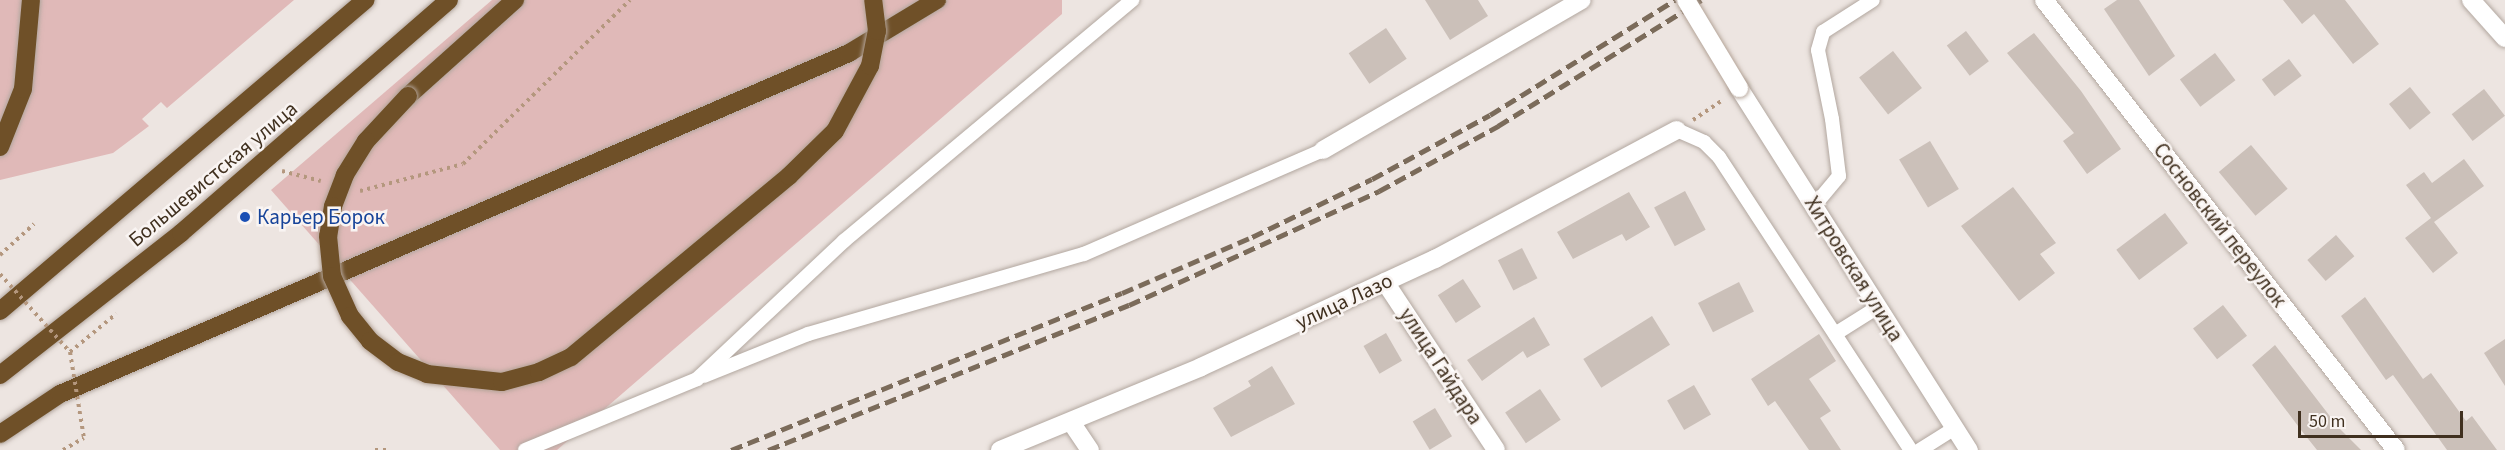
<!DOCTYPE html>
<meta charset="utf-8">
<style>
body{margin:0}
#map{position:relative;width:2505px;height:450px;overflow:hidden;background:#ede5e1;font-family:"Source Sans 3",sans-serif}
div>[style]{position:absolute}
.green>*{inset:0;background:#e0b9b8}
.building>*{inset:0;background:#cbc0b9;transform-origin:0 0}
.path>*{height:4px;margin-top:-2px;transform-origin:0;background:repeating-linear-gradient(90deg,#b4977e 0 3px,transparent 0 7.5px)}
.roads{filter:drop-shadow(0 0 2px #b2a79f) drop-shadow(0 0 2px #b2a79f)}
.lane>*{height:14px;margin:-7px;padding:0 7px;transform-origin:7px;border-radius:7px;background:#fff}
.street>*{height:18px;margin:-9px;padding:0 9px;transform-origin:9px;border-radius:9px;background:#fff}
.secondary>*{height:18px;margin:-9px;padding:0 9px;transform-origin:9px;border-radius:9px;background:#fff}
.highway>*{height:18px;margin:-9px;padding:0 9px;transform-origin:9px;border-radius:9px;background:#6f5028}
.rail>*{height:4.5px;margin-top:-2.25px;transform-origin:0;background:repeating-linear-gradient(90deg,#7b6b5a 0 12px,transparent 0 18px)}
.path-bridge>*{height:4px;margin-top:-2px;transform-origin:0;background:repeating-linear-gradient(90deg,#b4977e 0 3px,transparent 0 7.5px)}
.bridges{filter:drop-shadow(0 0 2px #b4a498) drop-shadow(0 0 2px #b4a498)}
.secondary-bridge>*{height:18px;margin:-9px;padding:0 9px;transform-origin:9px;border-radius:9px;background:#fff}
.highway-bridge>*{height:18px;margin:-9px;padding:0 9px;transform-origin:9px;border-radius:9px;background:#6f5028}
.dots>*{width:16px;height:16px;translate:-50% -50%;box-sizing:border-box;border:3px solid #f9f4f2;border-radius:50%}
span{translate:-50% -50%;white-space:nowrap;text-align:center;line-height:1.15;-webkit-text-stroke:5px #f9f4f2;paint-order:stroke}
.street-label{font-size:21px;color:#40301f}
.transit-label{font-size:21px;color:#164399}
.left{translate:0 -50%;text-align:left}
.scale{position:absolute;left:2298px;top:411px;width:165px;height:27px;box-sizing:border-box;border:3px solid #40301f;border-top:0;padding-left:8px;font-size:18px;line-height:21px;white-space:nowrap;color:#40301f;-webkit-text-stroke:4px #f9f4f2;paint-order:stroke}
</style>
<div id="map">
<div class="green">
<div style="clip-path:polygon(0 0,294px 0,167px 108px,161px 102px,142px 119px,149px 126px,113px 153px,0 180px)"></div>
<div style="clip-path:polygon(492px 0,1062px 0,1062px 14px,557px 450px,500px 450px,271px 190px)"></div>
</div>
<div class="building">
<div style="clip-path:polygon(1425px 0,1478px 0,1488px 16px,1450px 40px)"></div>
<div style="clip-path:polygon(2117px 0,2139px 0,2175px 56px,2149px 76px,2104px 9px)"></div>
<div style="clip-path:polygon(2283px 0,2345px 0,2379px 44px,2353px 64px,2314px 14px,2302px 24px)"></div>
<div style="left:1386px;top:28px;width:37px;height:45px;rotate:56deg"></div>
<div style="left:1966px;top:31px;width:38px;height:24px;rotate:53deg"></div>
<div style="clip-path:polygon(2034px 33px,2081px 91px,2121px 149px,2087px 174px,2063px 141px,2074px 133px,2007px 53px)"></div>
<div style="left:1893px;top:51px;width:47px;height:43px;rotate:52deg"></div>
<div style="left:2215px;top:53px;width:34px;height:44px;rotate:53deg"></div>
<div style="left:2289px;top:59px;width:21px;height:34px;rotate:53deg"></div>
<div style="left:2410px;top:87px;width:33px;height:27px;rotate:51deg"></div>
<div style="left:2484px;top:89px;width:34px;height:41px;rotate:52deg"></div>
<div style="left:1930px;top:141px;width:56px;height:36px;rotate:59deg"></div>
<div style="left:2251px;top:145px;width:57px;height:42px;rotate:50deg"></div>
<div style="clip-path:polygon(2464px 159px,2484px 186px,2434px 222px,2458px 253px,2433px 273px,2405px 238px,2431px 218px,2406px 185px,2424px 172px,2432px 183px)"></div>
<div style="clip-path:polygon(2013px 187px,2056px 243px,2040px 254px,2055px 273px,2019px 301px,1961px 226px)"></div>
<div style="left:1685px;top:191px;width:44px;height:35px;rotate:62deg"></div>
<div style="clip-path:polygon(1629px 192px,1650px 227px,1626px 241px,1622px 234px,1573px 259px,1557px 232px)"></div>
<div style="left:2165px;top:213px;width:38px;height:61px;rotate:53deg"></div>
<div style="left:2336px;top:235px;width:28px;height:38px;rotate:49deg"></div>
<div style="left:1522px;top:248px;width:34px;height:27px;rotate:63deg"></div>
<div style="left:1463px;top:279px;width:33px;height:30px;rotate:57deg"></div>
<div style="left:1739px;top:282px;width:33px;height:46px;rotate:63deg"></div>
<div style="clip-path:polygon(2365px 297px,2423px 379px,2431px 373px,2466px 421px,2472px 416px,2497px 450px,2447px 450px,2393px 375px,2386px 380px,2341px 316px)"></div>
<div style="left:2223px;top:305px;width:39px;height:38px;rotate:52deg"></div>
<div style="left:1652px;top:316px;width:34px;height:81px;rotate:58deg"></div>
<div style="clip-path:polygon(1534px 317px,1550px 345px,1527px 358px,1523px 351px,1482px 381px,1467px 360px)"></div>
<div style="left:1386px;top:333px;width:32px;height:26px;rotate:60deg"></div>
<div style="clip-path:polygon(1819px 334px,1836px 361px,1809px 379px,1831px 411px,1820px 418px,1841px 450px,1809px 450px,1775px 401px,1768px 406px,1751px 379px)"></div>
<div style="clip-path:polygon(2505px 339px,2505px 386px,2484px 353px)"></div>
<div style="clip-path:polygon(2275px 345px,2339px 428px,2361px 450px,2317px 450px,2301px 430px,2252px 365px)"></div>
<div style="clip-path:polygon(1272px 366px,1295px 404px,1231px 437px,1213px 408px,1251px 386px,1248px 381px)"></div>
<div style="left:1694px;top:385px;width:34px;height:31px;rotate:60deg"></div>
<div style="left:1540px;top:389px;width:37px;height:42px;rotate:56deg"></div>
<div style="left:1435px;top:408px;width:33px;height:26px;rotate:59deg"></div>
</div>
<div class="path">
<div style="left:1693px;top:120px;width:37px;rotate:-34deg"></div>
<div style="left:282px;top:171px;width:40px;rotate:14.4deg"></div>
<div style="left:360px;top:191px;width:106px;rotate:-14.7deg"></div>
<div style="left:463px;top:164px;width:234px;rotate:-44.5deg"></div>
<div style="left:0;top:255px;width:46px;rotate:-42.4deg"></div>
<div style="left:70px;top:352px;width:60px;rotate:-39.6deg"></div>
<div style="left:63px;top:450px;width:24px;rotate:-30deg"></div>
<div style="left:375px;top:450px;width:11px"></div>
</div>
<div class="roads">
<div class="lane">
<div style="left:1677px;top:130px;width:30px;rotate:24deg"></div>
<div style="left:1704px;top:142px;width:21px;rotate:45deg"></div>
<div style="left:1719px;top:157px;width:350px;rotate:56.8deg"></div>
<div style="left:1814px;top:206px;width:39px;rotate:-50deg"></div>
<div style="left:1839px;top:176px;width:57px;rotate:-97deg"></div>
<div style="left:1832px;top:119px;width:70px;rotate:-101.5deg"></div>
<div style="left:1818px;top:50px;width:19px;rotate:-74deg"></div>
<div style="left:1823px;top:32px;width:59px;rotate:-32.6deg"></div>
<div style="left:1835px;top:334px;width:51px;rotate:-32.1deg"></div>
<div style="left:704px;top:376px;width:112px;rotate:-22deg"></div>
<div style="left:808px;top:334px;width:287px;rotate:-16.2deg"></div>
<div style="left:1084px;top:254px;width:261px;rotate:-23.5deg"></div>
<div style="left:525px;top:450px;width:186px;rotate:-22.4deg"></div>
<div style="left:697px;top:379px;width:202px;rotate:-43.2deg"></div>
<div style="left:844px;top:241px;width:376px;rotate:-39.9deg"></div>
<div style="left:1920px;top:450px;width:41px;rotate:-32.2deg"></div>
</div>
<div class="street">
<div style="left:2044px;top:0;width:571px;rotate:51.97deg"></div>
<div style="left:2471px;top:0;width:51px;rotate:48.2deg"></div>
<div style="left:1323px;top:150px;width:299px;rotate:-30.1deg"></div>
<div style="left:1385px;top:282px;width:201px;rotate:56.5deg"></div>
<div style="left:1071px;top:422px;width:34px;rotate:56deg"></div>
<div style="left:1000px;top:450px;width:217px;rotate:-22.4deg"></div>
<div style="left:1201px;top:367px;width:258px;rotate:-24.8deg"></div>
<div style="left:1435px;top:259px;width:274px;rotate:-28.1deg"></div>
</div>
<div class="secondary">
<div style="left:1739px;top:88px;width:429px;rotate:57.6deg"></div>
</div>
<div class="highway">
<div style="left:408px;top:96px;width:144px;rotate:-41.9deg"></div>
<div style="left:0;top:147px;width:62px;rotate:-68.4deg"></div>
<div style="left:23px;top:89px;width:89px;rotate:-84.9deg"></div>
<div style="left:0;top:311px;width:480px;rotate:-40.4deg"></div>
<div style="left:0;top:375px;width:230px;rotate:-38.1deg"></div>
<div style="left:181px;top:233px;width:355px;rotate:-41deg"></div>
<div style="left:0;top:434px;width:72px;rotate:-33.7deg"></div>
<div style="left:60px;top:394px;width:860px;rotate:-23.37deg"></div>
<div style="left:849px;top:53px;width:103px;rotate:-31.1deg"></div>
</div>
</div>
<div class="rail">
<div style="left:731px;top:450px;width:421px;rotate:-21.9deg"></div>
<div style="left:1122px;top:293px;width:142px;rotate:-23.3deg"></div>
<div style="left:1252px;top:237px;width:133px;rotate:-25.8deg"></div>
<div style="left:1372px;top:179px;width:134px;rotate:-28.5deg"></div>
<div style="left:1490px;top:115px;width:218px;rotate:-31.9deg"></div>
<div style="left:768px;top:450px;width:389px;rotate:-21.9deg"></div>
<div style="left:1129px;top:305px;width:275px;rotate:-24.5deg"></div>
<div style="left:1379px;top:191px;width:136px;rotate:-28.6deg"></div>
<div style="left:1498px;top:126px;width:239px;rotate:-31.8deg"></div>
</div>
<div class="path-bridge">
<div style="left:0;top:274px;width:105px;rotate:48.1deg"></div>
<div style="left:70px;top:352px;width:87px;rotate:80.8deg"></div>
</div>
<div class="bridges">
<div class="secondary-bridge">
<div style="left:1686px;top:0;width:103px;rotate:58.9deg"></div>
</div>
<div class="highway-bridge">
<div style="left:408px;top:96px;width:62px;rotate:133deg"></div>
<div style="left:366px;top:141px;width:40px;rotate:122deg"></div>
<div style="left:345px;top:175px;width:33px;rotate:111deg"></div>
<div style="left:333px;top:206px;width:30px;rotate:99deg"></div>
<div style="left:328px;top:236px;width:40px;rotate:84.3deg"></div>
<div style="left:332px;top:276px;width:44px;rotate:65.8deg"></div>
<div style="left:350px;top:316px;width:32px;rotate:51deg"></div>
<div style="left:370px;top:341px;width:35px;rotate:37deg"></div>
<div style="left:398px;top:362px;width:31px;rotate:22deg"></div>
<div style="left:427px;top:374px;width:75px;rotate:6.1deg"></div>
<div style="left:502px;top:382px;width:38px;rotate:-15deg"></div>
<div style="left:539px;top:372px;width:35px;rotate:-25deg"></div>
<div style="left:571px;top:357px;width:283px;rotate:-39.7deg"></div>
<div style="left:789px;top:176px;width:64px;rotate:-44.4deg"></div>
<div style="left:835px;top:131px;width:74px;rotate:-61.7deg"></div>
<div style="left:870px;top:66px;width:36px;rotate:-79deg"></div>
<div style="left:877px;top:31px;width:31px;rotate:-97deg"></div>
</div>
</div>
<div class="dots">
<div style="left:245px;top:217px;background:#1a4fb4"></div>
</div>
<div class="street-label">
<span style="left:213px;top:174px;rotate:-40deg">Большевистская улица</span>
<span style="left:2220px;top:225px;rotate:52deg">Сосновский переулок</span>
<span style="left:1854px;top:269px;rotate:58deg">Хитровская улица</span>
<span style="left:1344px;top:301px;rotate:-25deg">улица Лазо</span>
<span style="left:1441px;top:366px;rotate:57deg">улица Гайдара</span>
</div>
<div class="transit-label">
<span class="left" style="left:257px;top:217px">Карьер Борок</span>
</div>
<div class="scale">50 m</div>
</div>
